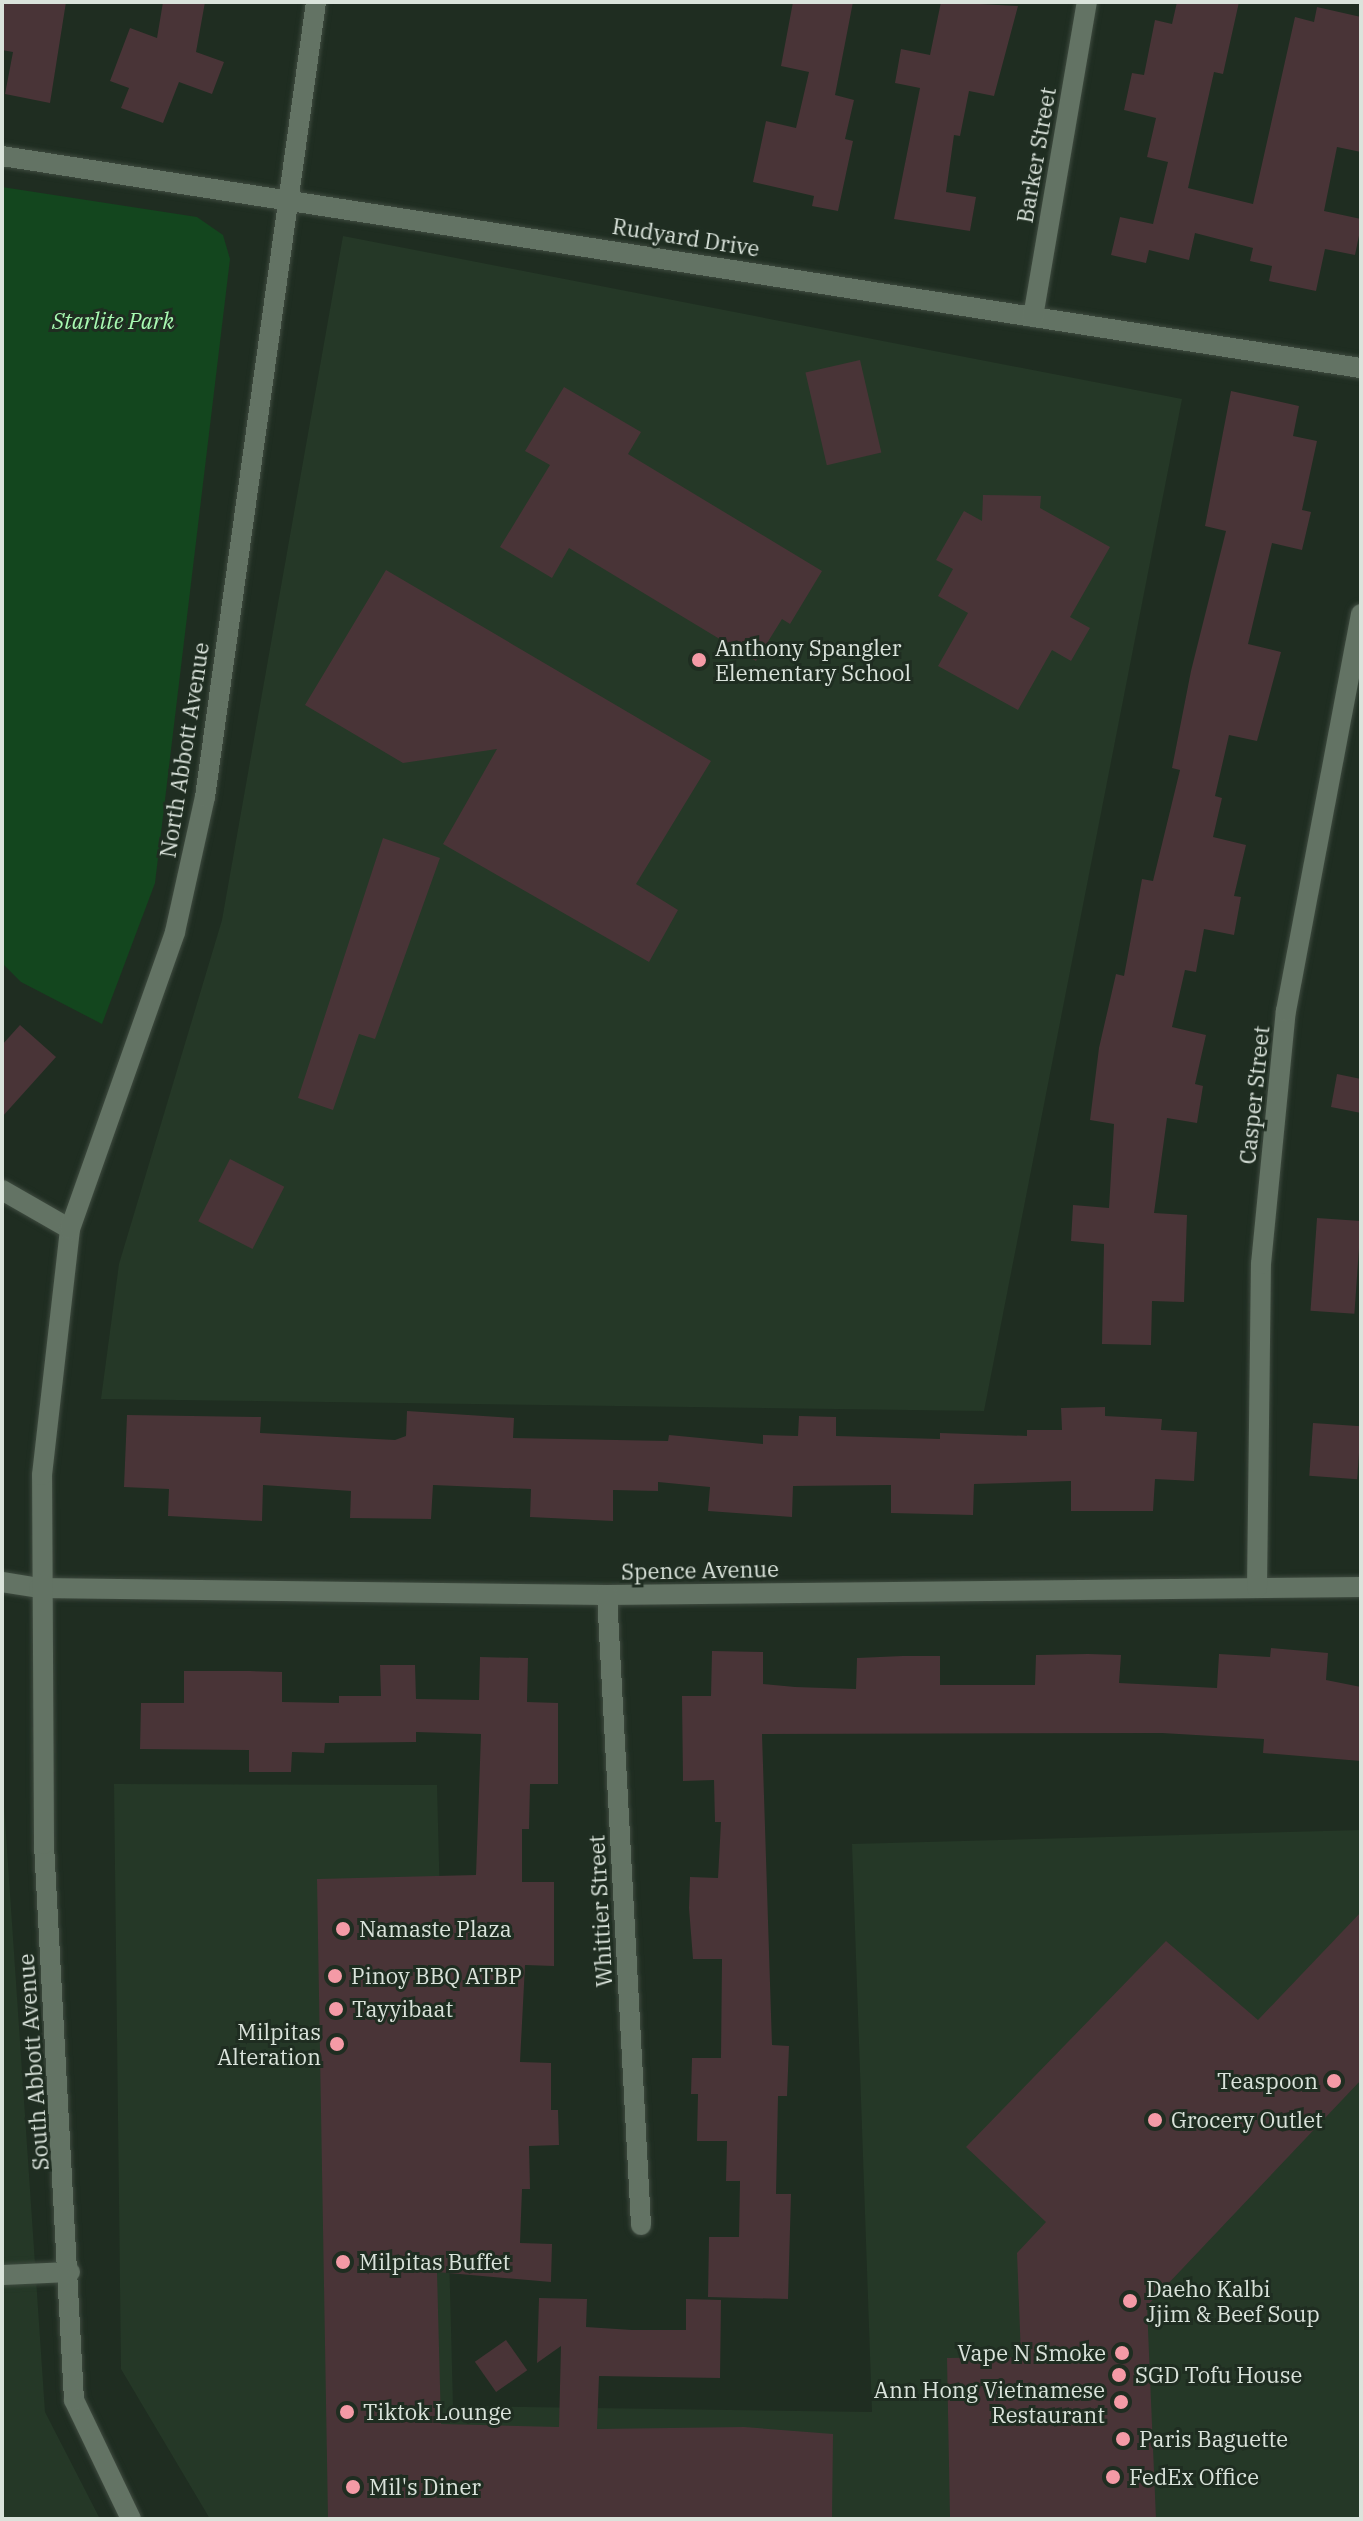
<!DOCTYPE html>
<style>
body{margin:0}
#map{position:relative;width:1363px;height:2521px;overflow:hidden;background:#1f2d21;font-family:"IBM Plex Serif",serif}
div>[style]{position:absolute}
.built>*{inset:0;background:#253827}
.green>*{inset:0;background:#13461e}
.building>*{inset:0;background:#493437;transform-origin:0 0}
.roads{filter:drop-shadow(0 0 2px #3f4b40) drop-shadow(0 0 2px #3f4b40)}
.minor>*{height:20px;margin:-10px;padding:0 10px;transform-origin:10px;border-radius:10px;background:#637364}
.tertiary>*{height:20px;margin:-10px;padding:0 10px;transform-origin:10px;border-radius:10px;background:#637364}
.dots>*{width:22px;height:22px;translate:-50% -50%;box-sizing:border-box;border:4px solid #1f2d21;border-radius:50%}
span{translate:-50% -50%;white-space:nowrap;text-align:center;line-height:1.15;-webkit-text-stroke:6px #1f2d21;paint-order:stroke}
.street-label{font-size:22px;color:#dae3db}
.park-label{font-size:22px;color:#a8fab2;font-style:italic}
.poi-label{font-size:22px;color:#dae3db}
.left{translate:0 -50%;text-align:left}
.right{translate:-100% -50%;text-align:right}
.frame{position:absolute;inset:0;border:4px solid #dae3db;pointer-events:none}
</style>
<div id="map">
<div class="built">
<div style="clip-path:polygon(343px 236px,1182px 399px,984px 1411px,101px 1399px,119px 1264px,222px 920px)"></div>
<div style="clip-path:polygon(2px 1775px,45px 2412px,100px 2519px,2px 2519px)"></div>
<div style="clip-path:polygon(114px 1784px,437px 1785px,453px 2406px,872px 2412px,852px 1844px,1361px 1830px,1361px 2519px,210px 2519px,121px 2369px)"></div>
</div>
<div class="green">
<div style="clip-path:polygon(2px 187px,197px 217px,223px 235px,230px 259px,155px 883px,102px 1024px,21px 982px,2px 963px)"></div>
</div>
<div class="building">
<div style="clip-path:polygon(2px 2px,66px 2px,50px 103px,5px 94px,13px 52px,2px 50px)"></div>
<div style="clip-path:polygon(163px 2px,205px 2px,196px 52px,224px 62px,212px 94px,179px 82px,163px 123px,121px 108px,129px 88px,110px 81px,130px 28px,157px 38px)"></div>
<div style="clip-path:polygon(793px 2px,853px 2px,835px 95px,854px 100px,845px 139px,853px 141px,838px 211px,812px 206px,814px 196px,753px 182px,766px 121px,796px 128px,809px 72px,781px 66px)"></div>
<div style="clip-path:polygon(941px 2px,1018px 6px,994px 96px,969px 91px,960px 136px,954px 135px,946px 192px,976px 197px,970px 231px,894px 219px,920px 88px,895px 83px,901px 49px,930px 55px)"></div>
<div style="clip-path:polygon(1177px 2px,1239px 2px,1223px 74px,1214px 72px,1188px 188px,1253px 204px,1295px 17px,1314px 22px,1317px 7px,1361px 17px,1361px 152px,1337px 147px,1324px 211px,1361px 219px,1361px 226px,1355px 255px,1325px 249px,1316px 291px,1269px 281px,1272px 266px,1250px 261px,1253px 248px,1195px 233px,1189px 260px,1149px 250px,1146px 263px,1111px 255px,1120px 217px,1153px 224px,1168px 162px,1147px 157px,1156px 118px,1124px 110px,1132px 73px,1144px 75px,1155px 20px,1172px 24px)"></div>
<div style="left:860px;top:360px;width:95px;height:56px;rotate:77deg"></div>
<div style="clip-path:polygon(564px 387px,641px 432px,628px 454px,822px 571px,790px 624px,782px 619px,756px 661px,569px 548px,552px 578px,500px 547px,550px 465px,525px 451px)"></div>
<div style="clip-path:polygon(1231px 391px,1299px 406px,1293px 436px,1317px 441px,1302px 510px,1311px 512px,1302px 550px,1272px 543px,1248px 644px,1281px 652px,1257px 741px,1229px 735px,1215px 796px,1222px 798px,1213px 837px,1246px 845px,1234px 896px,1241px 897px,1234px 935px,1204px 929px,1196px 972px,1185px 970px,1172px 1027px,1206px 1035px,1195px 1084px,1203px 1086px,1197px 1123px,1167px 1118px,1154px 1213px,1187px 1215px,1184px 1302px,1152px 1301px,1151px 1345px,1102px 1344px,1104px 1244px,1071px 1241px,1073px 1205px,1109px 1208px,1114px 1124px,1090px 1120px,1099px 1048px,1116px 974px,1124px 976px,1142px 879px,1153px 881px,1180px 770px,1172px 768px,1191px 671px,1226px 531px,1205px 526px)"></div>
<div style="clip-path:polygon(983px 495px,1041px 496px,1040px 508px,1110px 547px,1070px 617px,1090px 628px,1071px 661px,1052px 650px,1018px 710px,938px 666px,968px 613px,938px 596px,953px 569px,936px 560px,964px 511px,982px 521px)"></div>
<div style="clip-path:polygon(386px 570px,711px 761px,636px 884px,678px 910px,649px 962px,443px 844px,497px 749px,403px 763px,305px 705px)"></div>
<div style="clip-path:polygon(383px 838px,440px 858px,375px 1039px,359px 1034px,333px 1110px,298px 1098px)"></div>
<div style="clip-path:polygon(20px 1025px,56px 1057px,2px 1117px,2px 1045px)"></div>
<div style="clip-path:polygon(1337px 1074px,1361px 1079px,1361px 1113px,1331px 1107px)"></div>
<div style="left:230px;top:1159px;width:61px;height:70px;rotate:27deg"></div>
<div style="left:1317px;top:1218px;width:44px;height:93px;rotate:4deg"></div>
<div style="clip-path:polygon(1105px 1407px,1105px 1416px,1162px 1419px,1161px 1430px,1197px 1432px,1194px 1481px,1155px 1479px,1153px 1511px,1071px 1511px,1071px 1481px,974px 1484px,973px 1515px,891px 1513px,891px 1485px,793px 1486px,792px 1517px,708px 1511px,710px 1487px,658px 1482px,658px 1491px,613px 1490px,613px 1521px,530px 1517px,531px 1489px,433px 1485px,431px 1519px,350px 1518px,351px 1491px,263px 1485px,262px 1521px,168px 1516px,169px 1489px,124px 1487px,127px 1415px,261px 1417px,260px 1433px,395px 1440px,406px 1436px,407px 1411px,514px 1418px,513px 1438px,668px 1441px,669px 1435px,763px 1444px,763px 1435px,798px 1436px,799px 1416px,836px 1417px,836px 1436px,940px 1439px,940px 1433px,1027px 1436px,1027px 1430px,1062px 1430px,1061px 1408px)"></div>
<div style="left:1313px;top:1423px;width:48px;height:53px;rotate:4deg"></div>
<div style="clip-path:polygon(1271px 1648px,1328px 1653px,1326px 1680px,1361px 1687px,1361px 1761px,1263px 1753px,1264px 1739px,1162px 1733px,762px 1734px,772px 2045px,789px 2046px,787px 2096px,778px 2096px,776px 2194px,791px 2194px,788px 2299px,708px 2297px,709px 2237px,739px 2237px,740px 2181px,726px 2181px,727px 2141px,697px 2141px,698px 2094px,691px 2094px,692px 2058px,721px 2058px,722px 1959px,693px 1959px,689px 1908px,690px 1877px,718px 1878px,721px 1822px,715px 1822px,714px 1780px,683px 1781px,682px 1696px,711px 1696px,712px 1651px,763px 1652px,763px 1684px,795px 1687px,856px 1689px,857px 1658px,903px 1656px,940px 1656px,940px 1685px,1035px 1685px,1036px 1655px,1088px 1654px,1121px 1655px,1119px 1683px,1217px 1688px,1219px 1654px,1270px 1657px)"></div>
<div style="clip-path:polygon(480px 1657px,528px 1658px,527px 1702px,558px 1703px,558px 1784px,530px 1784px,529px 1829px,522px 1829px,522px 1882px,554px 1882px,554px 1966px,525px 1965px,520px 2062px,551px 2063px,551px 2110px,558px 2110px,559px 2145px,529px 2146px,530px 2189px,522px 2189px,520px 2243px,552px 2244px,551px 2282px,437px 2272px,441px 2424px,559px 2427px,561px 2346px,537px 2363px,539px 2298px,587px 2299px,586px 2327px,632px 2330px,686px 2330px,686px 2299px,721px 2300px,720px 2378px,599px 2376px,597px 2429px,744px 2427px,833px 2434px,832px 2519px,328px 2518px,317px 1879px,476px 1875px,481px 1734px,416px 1732px,416px 1742px,325px 1743px,324px 1753px,292px 1752px,291px 1772px,249px 1772px,249px 1750px,140px 1749px,141px 1703px,184px 1703px,184px 1671px,250px 1671px,282px 1672px,282px 1702px,339px 1703px,339px 1696px,381px 1696px,380px 1665px,415px 1665px,416px 1699px,479px 1700px)"></div>
<div style="clip-path:polygon(1361px 1912px,1361px 2080px,1147px 2306px,1156px 2519px,950px 2519px,947px 2358px,1021px 2357px,1017px 2253px,1046px 2222px,966px 2147px,1166px 1941px,1258px 2020px)"></div>
<div style="left:506px;top:2340px;width:37px;height:38px;rotate:55deg"></div>
</div>
<div class="roads">
<div class="minor">
<div style="left:2px;top:156px;width:1375px;rotate:8.87deg"></div>
<div style="left:1033px;top:317px;width:320px;rotate:-80.3deg"></div>
<div style="left:2px;top:1190px;width:78px;rotate:29.8deg"></div>
<div style="left:2px;top:1582px;width:37px;rotate:9deg"></div>
<div style="left:39px;top:1588px;width:568px;rotate:0.71deg"></div>
<div style="left:607px;top:1595px;width:754px;rotate:-0.61deg"></div>
<div style="left:1257px;top:1588px;width:324px;rotate:-89.3deg"></div>
<div style="left:1261px;top:1264px;width:254px;rotate:-84.4deg"></div>
<div style="left:1286px;top:1011px;width:404px;rotate:-79.3deg"></div>
<div style="left:607px;top:1595px;width:631px;rotate:86.91deg"></div>
<div style="left:2px;top:2275px;width:68px;rotate:-2.5deg"></div>
</div>
<div class="tertiary">
<div style="left:131px;top:2519px;width:132px;rotate:-115.6deg"></div>
<div style="left:74px;top:2400px;width:557px;rotate:-93.09deg"></div>
<div style="left:44px;top:1844px;width:369px;rotate:-90.3deg"></div>
<div style="left:42px;top:1475px;width:248px;rotate:-83.5deg"></div>
<div style="left:70px;top:1229px;width:315px;rotate:-70.5deg"></div>
<div style="left:175px;top:932px;width:138px;rotate:-77.5deg"></div>
<div style="left:205px;top:797px;width:803px;rotate:-82.05deg"></div>
</div>
</div>
<div class="dots">
<div style="left:699px;top:660px;background:#f49aa6"></div>
<div style="left:343px;top:1929px;background:#f49aa6"></div>
<div style="left:335px;top:1976px;background:#f49aa6"></div>
<div style="left:336px;top:2009px;background:#f49aa6"></div>
<div style="left:337px;top:2044px;background:#f49aa6"></div>
<div style="left:1334px;top:2081px;background:#f49aa6"></div>
<div style="left:1155px;top:2120px;background:#f49aa6"></div>
<div style="left:343px;top:2262px;background:#f49aa6"></div>
<div style="left:1130px;top:2301px;background:#f49aa6"></div>
<div style="left:1122px;top:2353px;background:#f49aa6"></div>
<div style="left:1119px;top:2375px;background:#f49aa6"></div>
<div style="left:1121px;top:2402px;background:#f49aa6"></div>
<div style="left:347px;top:2412px;background:#f49aa6"></div>
<div style="left:1123px;top:2439px;background:#f49aa6"></div>
<div style="left:1113px;top:2477px;background:#f49aa6"></div>
<div style="left:353px;top:2487px;background:#f49aa6"></div>
</div>
<div class="street-label">
<span style="left:1036px;top:155px;rotate:-80deg">Barker Street</span>
<span style="left:686px;top:237px;rotate:9deg">Rudyard Drive</span>
<span style="left:184px;top:750px;rotate:-81deg">North Abbott Avenue</span>
<span style="left:1254px;top:1095px;rotate:-84deg">Casper Street</span>
<span style="left:700px;top:1570px;rotate:-1deg">Spence Avenue</span>
<span style="left:600px;top:1911px;rotate:-93deg">Whittier Street</span>
<span style="left:33px;top:2062px;rotate:-94deg">South Abbott Avenue</span>
</div>
<div class="park-label">
<span style="left:113px;top:321px">Starlite Park</span>
</div>
<div class="poi-label">
<span class="left" style="left:715px;top:660px">Anthony Spangler<br>Elementary School</span>
<span class="left" style="left:359px;top:1929px">Namaste Plaza</span>
<span class="left" style="left:351px;top:1976px">Pinoy BBQ ATBP</span>
<span class="left" style="left:352px;top:2009px">Tayyibaat</span>
<span class="right" style="left:321px;top:2044px">Milpitas<br>Alteration</span>
<span class="right" style="left:1318px;top:2081px">Teaspoon</span>
<span class="left" style="left:1171px;top:2120px">Grocery Outlet</span>
<span class="left" style="left:359px;top:2262px">Milpitas Buffet</span>
<span class="left" style="left:1146px;top:2301px">Daeho Kalbi<br>Jjim &amp; Beef Soup</span>
<span class="right" style="left:1106px;top:2353px">Vape N Smoke</span>
<span class="left" style="left:1135px;top:2375px">SGD Tofu House</span>
<span class="right" style="left:1105px;top:2402px">Ann Hong Vietnamese<br>Restaurant</span>
<span class="left" style="left:363px;top:2412px">Tiktok Lounge</span>
<span class="left" style="left:1139px;top:2439px">Paris Baguette</span>
<span class="left" style="left:1129px;top:2477px">FedEx Office</span>
<span class="left" style="left:369px;top:2487px">Mil's Diner</span>
</div>
<div class="frame"></div>
</div>
